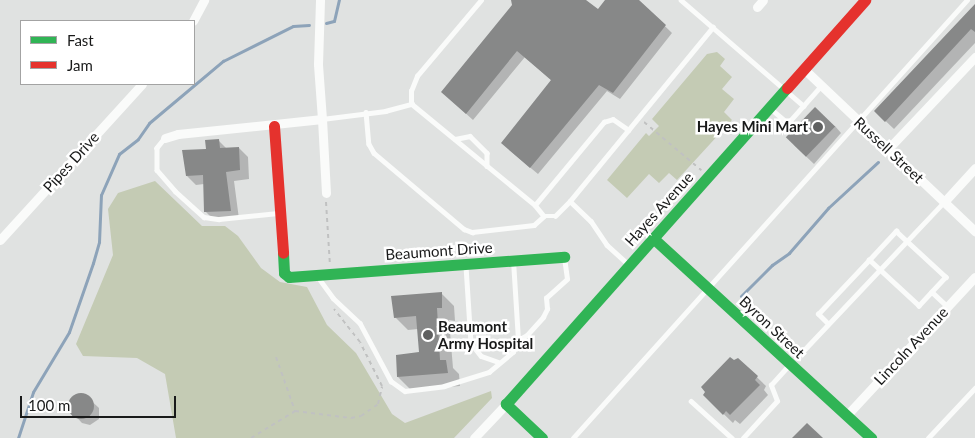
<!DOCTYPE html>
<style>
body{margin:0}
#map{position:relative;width:975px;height:438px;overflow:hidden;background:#e0e2e1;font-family:Lato,sans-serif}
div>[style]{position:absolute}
.green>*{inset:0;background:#c4cbb4}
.shadow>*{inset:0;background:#0003}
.stream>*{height:3px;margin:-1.5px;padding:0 1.5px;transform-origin:1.5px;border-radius:1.5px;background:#8da3b9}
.building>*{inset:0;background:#878888;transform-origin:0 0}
.round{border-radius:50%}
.path>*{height:2px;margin-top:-1px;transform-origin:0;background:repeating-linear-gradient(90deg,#c0c1c1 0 4px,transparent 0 8px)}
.lane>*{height:4.5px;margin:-2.25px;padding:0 2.25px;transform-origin:2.25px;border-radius:2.25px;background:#fafbfa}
.street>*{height:9px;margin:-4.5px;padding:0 4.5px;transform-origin:4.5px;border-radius:4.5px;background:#fafbfa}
.fast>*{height:11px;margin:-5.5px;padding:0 5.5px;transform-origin:5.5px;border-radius:5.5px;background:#30b455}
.jam>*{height:11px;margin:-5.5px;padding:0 5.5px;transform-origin:5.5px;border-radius:5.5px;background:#e5322d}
.dots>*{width:14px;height:14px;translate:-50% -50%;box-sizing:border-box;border:2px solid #fff;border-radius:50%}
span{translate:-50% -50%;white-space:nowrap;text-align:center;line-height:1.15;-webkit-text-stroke:5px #fff;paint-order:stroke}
.poi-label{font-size:15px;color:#191a1a;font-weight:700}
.right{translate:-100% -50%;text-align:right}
.left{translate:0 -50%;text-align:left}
.street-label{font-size:15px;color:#191a1a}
.legend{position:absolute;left:20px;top:20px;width:175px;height:65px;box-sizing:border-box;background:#fff;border:1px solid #a3a3a3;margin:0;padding:6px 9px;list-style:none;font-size:15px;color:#191a1a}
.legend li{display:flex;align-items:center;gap:10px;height:25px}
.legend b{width:25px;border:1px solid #a3a3a3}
.scale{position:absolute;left:20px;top:396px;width:156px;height:22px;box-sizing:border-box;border:2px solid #191a1a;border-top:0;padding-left:6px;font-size:15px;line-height:18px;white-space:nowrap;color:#191a1a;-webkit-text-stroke:4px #fff;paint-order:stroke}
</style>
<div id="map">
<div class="green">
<div style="clip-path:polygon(717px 52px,725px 59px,720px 66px,732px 77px,722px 89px,734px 99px,724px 112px,732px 120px,677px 180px,669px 173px,659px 183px,649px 174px,627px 198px,607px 180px,646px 133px,649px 136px,659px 126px,652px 119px,707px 54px)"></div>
<div style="clip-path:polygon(155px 181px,202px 226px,225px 226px,238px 236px,261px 268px,280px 282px,307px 287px,327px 325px,356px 353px,392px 414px,405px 423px,491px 391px,492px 398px,454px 438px,176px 438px,165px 374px,137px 358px,83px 356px,76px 344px,113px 255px,108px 209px,118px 193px)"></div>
</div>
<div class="shadow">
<div style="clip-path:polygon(512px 0,584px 0,598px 10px,607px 0,638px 0,672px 33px,620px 99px,607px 91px,538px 174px,509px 150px,552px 81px,525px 57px,473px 120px,450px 99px,513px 5px)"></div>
<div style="clip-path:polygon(975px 6px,975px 43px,894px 129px,875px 111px)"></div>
<div style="clip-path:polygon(835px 126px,841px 133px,814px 164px,794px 145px)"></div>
<div style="clip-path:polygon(219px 141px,227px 149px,239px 148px,248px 157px,249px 179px,234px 181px,239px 219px,213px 219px,204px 210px,204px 184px,196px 185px,187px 176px)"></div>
<div style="clip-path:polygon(441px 293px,454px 306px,455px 321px,449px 320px,453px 368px,459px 374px,460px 386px,411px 390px,398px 377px,420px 353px,418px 329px,408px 330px,395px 317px)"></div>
<div style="clip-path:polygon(738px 359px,766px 386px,764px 390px,768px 395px,740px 424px,735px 420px,733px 423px,704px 395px)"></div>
<div style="clip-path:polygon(77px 395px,85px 395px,99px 408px,99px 419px,90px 425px,82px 423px,70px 410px,71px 399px)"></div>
</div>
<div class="stream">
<div style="left:326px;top:23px;width:8px;rotate:-14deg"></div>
<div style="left:334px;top:21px;width:22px;rotate:-77deg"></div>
<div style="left:741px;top:296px;width:44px;rotate:-45deg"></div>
<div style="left:772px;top:265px;width:21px;rotate:-35deg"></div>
<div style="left:789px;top:253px;width:60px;rotate:-49.1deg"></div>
<div style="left:828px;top:208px;width:68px;rotate:-42.6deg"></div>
<div style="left:18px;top:438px;width:48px;rotate:-71.9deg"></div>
<div style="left:33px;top:392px;width:70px;rotate:-59deg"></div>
<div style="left:69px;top:332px;width:73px;rotate:-70.8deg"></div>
<div style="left:93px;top:263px;width:22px;rotate:-74deg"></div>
<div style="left:99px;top:242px;width:47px;rotate:-87.6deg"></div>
<div style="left:101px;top:195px;width:45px;rotate:-66.3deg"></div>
<div style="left:119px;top:154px;width:24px;rotate:-38deg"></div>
<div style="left:138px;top:139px;width:19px;rotate:-55deg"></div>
<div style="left:149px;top:123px;width:97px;rotate:-40deg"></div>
<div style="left:223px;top:61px;width:78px;rotate:-26.6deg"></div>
<div style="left:293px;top:26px;width:16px;rotate:-4deg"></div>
</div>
<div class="building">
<div style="clip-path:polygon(511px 0,586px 0,598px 9px,605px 0,639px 0,666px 25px,613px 93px,599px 85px,530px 168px,501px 143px,551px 80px,517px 51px,466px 114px,441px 92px,512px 5px)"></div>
<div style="clip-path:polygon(975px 4px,975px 32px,971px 29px,885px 122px,874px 111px)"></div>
<div style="left:815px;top:107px;width:28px;height:42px;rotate:44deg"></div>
<div style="clip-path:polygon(219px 139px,220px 148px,239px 147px,240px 170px,226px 172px,231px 211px,204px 212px,203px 175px,186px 176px,182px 150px,206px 149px,205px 140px)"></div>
<div style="clip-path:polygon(442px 292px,442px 308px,437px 308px,440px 360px,446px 360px,448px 373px,397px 377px,396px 355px,419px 352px,416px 316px,394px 318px,391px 296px)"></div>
<div style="clip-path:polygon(730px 357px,734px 360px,738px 358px,758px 376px,755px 380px,760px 385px,730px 415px,726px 411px,723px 415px,703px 395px,705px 392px,701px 387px)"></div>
<div class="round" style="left:68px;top:393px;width:26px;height:26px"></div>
<div style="clip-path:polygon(807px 423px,823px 438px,792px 438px)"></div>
</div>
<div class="path">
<div style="left:644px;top:122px;width:75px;rotate:40.1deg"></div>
<div style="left:326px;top:202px;width:63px;rotate:86.4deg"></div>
<div style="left:276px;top:357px;width:57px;rotate:70.6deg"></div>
<div style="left:251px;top:438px;width:52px;rotate:-31.5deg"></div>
<div style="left:295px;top:411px;width:56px;rotate:7.1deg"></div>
<div style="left:351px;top:418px;width:10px;rotate:-11deg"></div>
<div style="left:361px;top:416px;width:21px;rotate:-35deg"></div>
<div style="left:378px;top:404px;width:18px;rotate:-77deg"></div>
<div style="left:382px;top:386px;width:49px;rotate:-116.6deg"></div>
<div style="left:360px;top:342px;width:42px;rotate:-128.2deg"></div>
</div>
<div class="lane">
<div style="left:681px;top:0;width:162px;rotate:40.8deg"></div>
<div style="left:411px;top:104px;width:13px;rotate:-90deg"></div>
<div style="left:411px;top:91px;width:16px;rotate:-68deg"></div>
<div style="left:417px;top:76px;width:99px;rotate:-49.9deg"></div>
<div style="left:770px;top:108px;width:23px;rotate:40deg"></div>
<div style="left:788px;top:123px;width:50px;rotate:-48.3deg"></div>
<div style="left:366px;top:112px;width:32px;rotate:85deg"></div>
<div style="left:369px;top:144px;width:10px;rotate:61deg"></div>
<div style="left:374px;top:153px;width:118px;rotate:40.2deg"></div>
<div style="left:464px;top:229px;width:9px;rotate:21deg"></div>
<div style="left:472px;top:232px;width:62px;rotate:-6.4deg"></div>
<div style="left:534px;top:225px;width:13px;rotate:-42deg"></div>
<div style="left:322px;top:119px;width:64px;rotate:-7.2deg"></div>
<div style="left:385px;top:111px;width:28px;rotate:-15deg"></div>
<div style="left:412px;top:104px;width:159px;rotate:39.4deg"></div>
<div style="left:535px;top:205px;width:14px;rotate:51deg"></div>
<div style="left:544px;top:216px;width:11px"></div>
<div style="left:555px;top:216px;width:21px;rotate:-45deg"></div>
<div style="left:570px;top:201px;width:29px;rotate:44deg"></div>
<div style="left:591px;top:221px;width:29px;rotate:56deg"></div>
<div style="left:607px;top:245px;width:30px;rotate:42deg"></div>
<div style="left:165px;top:138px;width:13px;rotate:129deg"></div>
<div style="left:157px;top:148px;width:22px;rotate:90deg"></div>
<div style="left:157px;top:170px;width:28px;rotate:49deg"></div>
<div style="left:175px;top:191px;width:39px;rotate:42deg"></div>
<div style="left:204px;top:217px;width:15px;rotate:8deg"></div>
<div style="left:219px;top:219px;width:59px;rotate:-5.8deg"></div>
<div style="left:455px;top:139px;width:15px;rotate:-11deg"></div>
<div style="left:470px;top:136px;width:24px;rotate:45deg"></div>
<div style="left:487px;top:153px;width:13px;rotate:90deg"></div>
<div style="left:570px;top:201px;width:225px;rotate:-50.6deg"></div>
<div style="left:535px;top:205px;width:108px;rotate:-50.3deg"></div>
<div style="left:604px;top:122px;width:9px;rotate:-18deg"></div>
<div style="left:613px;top:119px;width:19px;rotate:35deg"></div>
<div style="left:466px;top:266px;width:77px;rotate:86.3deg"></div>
<div style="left:471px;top:343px;width:16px;rotate:52deg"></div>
<div style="left:481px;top:356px;width:18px;rotate:19deg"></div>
<div style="left:318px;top:277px;width:26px;rotate:54deg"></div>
<div style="left:333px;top:298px;width:37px;rotate:43deg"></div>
<div style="left:360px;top:323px;width:66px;rotate:61.9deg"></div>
<div style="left:391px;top:381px;width:17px;rotate:36deg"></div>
<div style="left:405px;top:391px;width:39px;rotate:-7deg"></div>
<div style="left:444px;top:386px;width:47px;rotate:-17.3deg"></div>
<div style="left:489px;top:372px;width:31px;rotate:-40deg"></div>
<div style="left:513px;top:352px;width:13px;rotate:-67deg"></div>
<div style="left:518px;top:340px;width:79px;rotate:-93.6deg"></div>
<div style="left:932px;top:292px;width:19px;rotate:133deg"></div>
<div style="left:919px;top:306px;width:68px;rotate:-137.4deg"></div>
<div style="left:869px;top:260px;width:40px;rotate:-47deg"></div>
<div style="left:896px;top:231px;width:68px;rotate:42.6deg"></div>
<div style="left:946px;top:277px;width:21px;rotate:133deg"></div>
<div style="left:932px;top:292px;width:21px;rotate:43deg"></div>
<div style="left:828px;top:324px;width:14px;rotate:-135deg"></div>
<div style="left:818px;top:314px;width:74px;rotate:-46.6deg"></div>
<div style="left:518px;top:340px;width:10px;rotate:-29deg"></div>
<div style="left:527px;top:335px;width:24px;rotate:-48deg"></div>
<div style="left:543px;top:317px;width:9px;rotate:-63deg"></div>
<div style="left:547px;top:309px;width:11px;rotate:-95deg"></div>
<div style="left:546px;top:298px;width:28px;rotate:-42deg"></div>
<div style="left:567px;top:279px;width:22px;rotate:-98deg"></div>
<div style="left:803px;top:351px;width:205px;rotate:-46.6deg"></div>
<div style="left:691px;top:401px;width:55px;rotate:42.1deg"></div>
<div style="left:573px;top:438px;width:589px;rotate:-48.03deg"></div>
<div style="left:743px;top:438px;width:50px;rotate:-47.4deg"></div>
<div style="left:777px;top:401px;width:17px;rotate:-111deg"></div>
<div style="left:771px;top:385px;width:28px;rotate:-48deg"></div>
<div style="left:928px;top:438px;width:69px;rotate:-46.8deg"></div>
</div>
<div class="street">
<div style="left:757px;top:7px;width:9px;rotate:-49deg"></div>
<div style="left:193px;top:21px;width:24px;rotate:-62deg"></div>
<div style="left:804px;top:69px;width:236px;rotate:43.5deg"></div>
<div style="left:322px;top:119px;width:74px;rotate:86.9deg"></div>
<div style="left:165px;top:138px;width:14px;rotate:-17deg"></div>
<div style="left:178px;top:134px;width:145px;rotate:-5.9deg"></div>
<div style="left:322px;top:119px;width:55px;rotate:-94.2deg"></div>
<div style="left:318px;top:64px;width:64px;rotate:-88.2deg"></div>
<div style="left:888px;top:149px;width:127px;rotate:-46.6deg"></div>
<div style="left:944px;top:202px;width:46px;rotate:-47.6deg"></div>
<div style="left:0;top:240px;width:211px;rotate:-47.7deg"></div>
<div style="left:847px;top:415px;width:188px;rotate:-47.2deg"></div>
<div style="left:474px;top:438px;width:47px;rotate:-46.7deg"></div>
</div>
<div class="fast">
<div style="left:653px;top:238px;width:296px;rotate:42.5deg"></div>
<div style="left:283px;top:253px;width:20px;rotate:87deg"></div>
<div style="left:284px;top:273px;width:6px;rotate:39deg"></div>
<div style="left:289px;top:277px;width:276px;rotate:-4.2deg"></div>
<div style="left:542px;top:438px;width:50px;rotate:-136.6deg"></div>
<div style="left:506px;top:404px;width:423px;rotate:-48.4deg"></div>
</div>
<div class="jam">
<div style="left:787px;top:88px;width:118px;rotate:-48.4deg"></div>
<div style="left:274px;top:126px;width:127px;rotate:85.9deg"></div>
</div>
<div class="dots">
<div style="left:818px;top:127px;background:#5f6060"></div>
<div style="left:428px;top:335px;background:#5f6060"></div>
</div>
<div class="poi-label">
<span class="right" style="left:808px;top:127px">Hayes Mini Mart</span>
<span class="left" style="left:438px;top:335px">Beaumont<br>Army Hospital</span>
</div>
<div class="street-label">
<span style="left:889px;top:150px;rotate:43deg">Russell Street</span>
<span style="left:71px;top:162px;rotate:-48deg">Pipes Drive</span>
<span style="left:659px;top:209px;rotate:-48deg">Hayes Avenue</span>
<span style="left:439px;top:251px;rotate:-4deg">Beaumont Drive</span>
<span style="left:772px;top:327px;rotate:43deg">Byron Street</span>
<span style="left:911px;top:346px;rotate:-47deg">Lincoln Avenue</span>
</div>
<ul class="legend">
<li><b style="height:6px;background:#30b455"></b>Fast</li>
<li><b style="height:6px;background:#e5322d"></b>Jam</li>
</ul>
<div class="scale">100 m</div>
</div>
